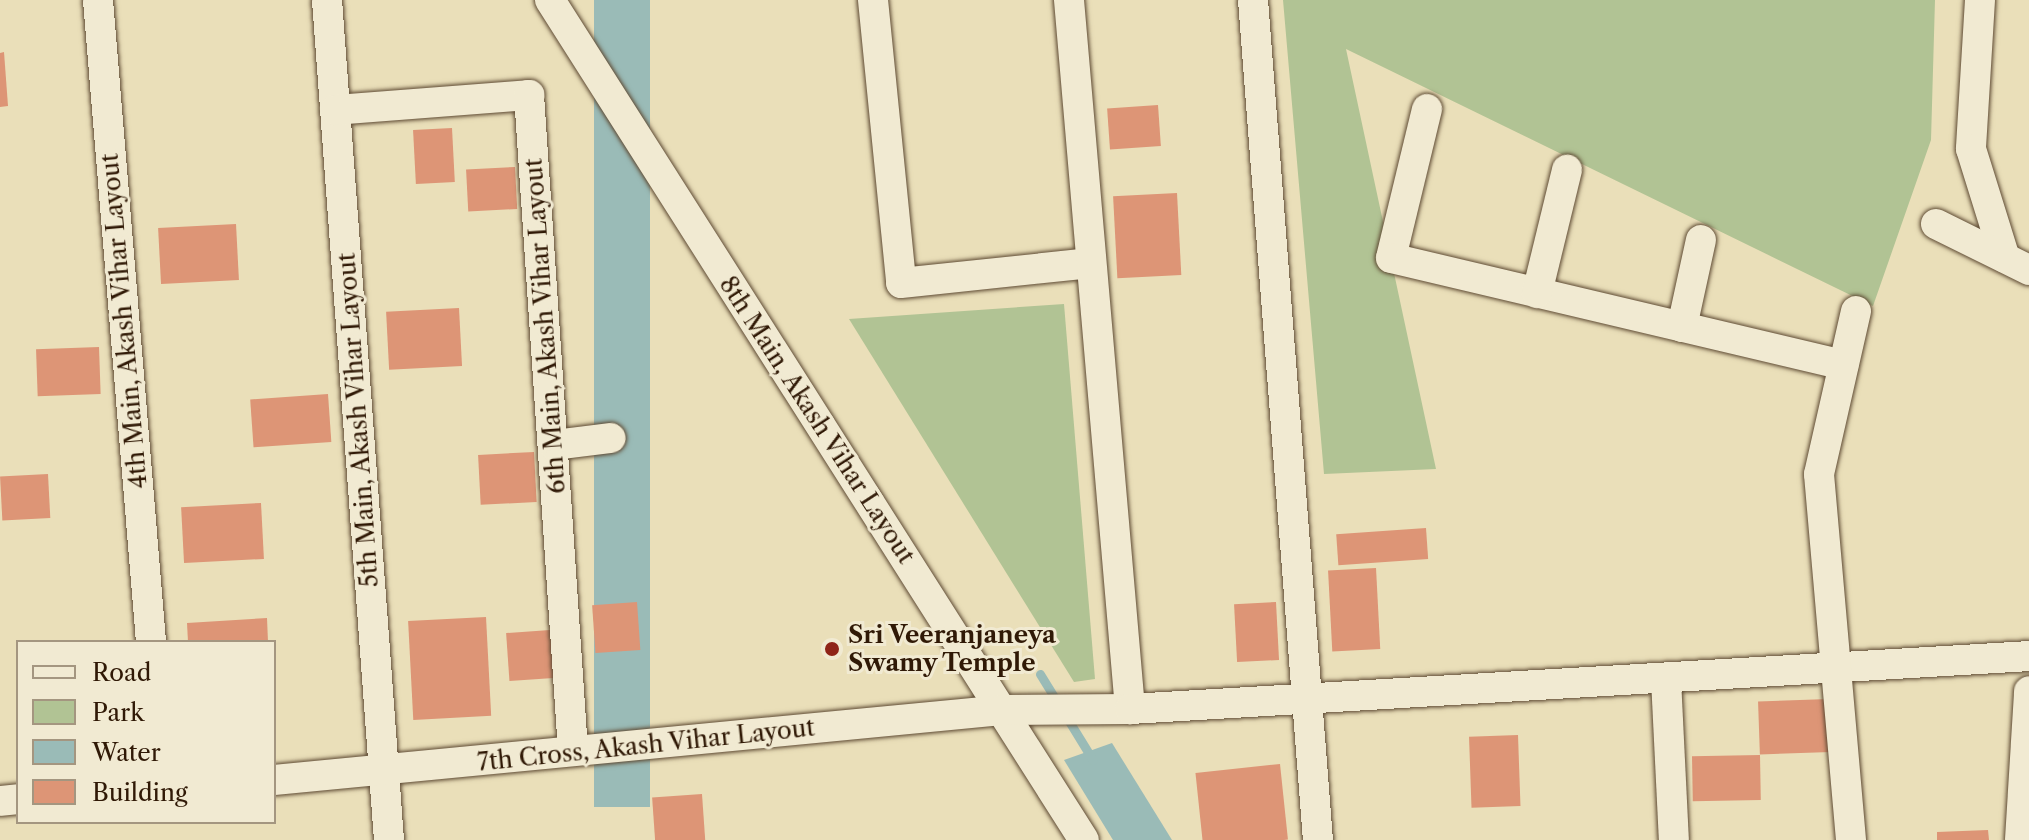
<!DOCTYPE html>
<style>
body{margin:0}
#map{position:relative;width:2029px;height:840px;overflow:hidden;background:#eadfb9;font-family:"Libre Caslon Text",serif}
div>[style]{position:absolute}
.green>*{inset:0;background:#b1c394}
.water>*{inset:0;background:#9abbb7;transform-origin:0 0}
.stream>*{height:9px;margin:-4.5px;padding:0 4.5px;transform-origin:4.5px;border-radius:4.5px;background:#9abbb7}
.building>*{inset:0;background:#dd9576;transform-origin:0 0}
.roads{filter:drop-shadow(0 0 2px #5e4a33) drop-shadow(0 0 2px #5e4a33)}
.minor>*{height:30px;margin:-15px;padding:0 15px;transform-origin:15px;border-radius:15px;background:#f1ead2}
.dots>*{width:22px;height:22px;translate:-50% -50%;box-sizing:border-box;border:4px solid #f1ead2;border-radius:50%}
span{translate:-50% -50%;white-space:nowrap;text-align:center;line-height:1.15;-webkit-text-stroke:6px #f1ead2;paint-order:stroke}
.street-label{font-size:24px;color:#301906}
.poi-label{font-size:24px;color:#301906;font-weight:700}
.left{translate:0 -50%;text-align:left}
.legend{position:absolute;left:16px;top:640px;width:260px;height:184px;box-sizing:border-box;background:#f1ead2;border:2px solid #a49680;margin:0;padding:10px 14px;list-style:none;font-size:24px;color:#301906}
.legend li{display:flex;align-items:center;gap:16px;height:40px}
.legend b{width:40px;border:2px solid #a49680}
</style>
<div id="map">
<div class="green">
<div style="clip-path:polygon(1283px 0,1935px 0,1931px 140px,1873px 306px,1346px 49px,1436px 469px,1324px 474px)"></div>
<div style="clip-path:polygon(1064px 304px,1095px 679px,1074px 682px,849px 319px)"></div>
</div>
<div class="water">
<div style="left:594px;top:0;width:56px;height:807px"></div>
<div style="clip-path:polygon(1112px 743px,1172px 840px,1113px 840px,1064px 760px)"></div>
</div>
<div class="stream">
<div style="left:1040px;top:674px;width:101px;rotate:58.4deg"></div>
</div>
<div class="building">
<div style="clip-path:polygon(4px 52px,8px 106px,0 107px,0 53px)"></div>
<div style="left:1158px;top:105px;width:41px;height:51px;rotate:86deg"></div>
<div style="left:452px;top:128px;width:54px;height:39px;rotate:87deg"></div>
<div style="left:515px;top:167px;width:42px;height:49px;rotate:87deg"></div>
<div style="left:1177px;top:193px;width:82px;height:64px;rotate:87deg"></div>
<div style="left:236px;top:224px;width:56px;height:78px;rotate:87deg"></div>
<div style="left:459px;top:308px;width:58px;height:73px;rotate:87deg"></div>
<div style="left:99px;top:347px;width:47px;height:63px;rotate:88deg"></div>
<div style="left:328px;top:394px;width:48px;height:78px;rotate:86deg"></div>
<div style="left:534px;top:452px;width:50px;height:56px;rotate:87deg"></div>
<div style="left:48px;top:474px;width:44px;height:48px;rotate:87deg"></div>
<div style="left:261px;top:503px;width:56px;height:80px;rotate:87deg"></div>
<div style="left:1426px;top:528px;width:31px;height:90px;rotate:86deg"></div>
<div style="left:1376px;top:568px;width:81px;height:48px;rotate:87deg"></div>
<div style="left:637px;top:602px;width:48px;height:45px;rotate:86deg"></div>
<div style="left:1276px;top:602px;width:58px;height:42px;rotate:87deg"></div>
<div style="left:486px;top:617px;width:99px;height:78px;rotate:87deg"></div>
<div style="clip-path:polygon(267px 618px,268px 642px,188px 642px,187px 623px)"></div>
<div style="left:550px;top:630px;width:48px;height:44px;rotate:86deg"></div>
<div style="left:1829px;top:699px;width:53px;height:71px;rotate:88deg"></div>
<div style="left:1518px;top:735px;width:71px;height:49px;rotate:88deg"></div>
<div style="left:1760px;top:755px;width:45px;height:68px;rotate:89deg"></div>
<div style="left:1280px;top:764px;width:76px;height:85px;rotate:84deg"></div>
<div style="left:702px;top:794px;width:46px;height:50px;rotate:86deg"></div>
<div style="clip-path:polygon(1988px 830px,1989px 840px,1937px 840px,1937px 832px)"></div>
</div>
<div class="roads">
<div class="minor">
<div style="left:98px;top:0;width:644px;rotate:85.28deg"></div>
<div style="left:327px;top:0;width:842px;rotate:85.78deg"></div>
<div style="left:550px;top:0;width:995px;rotate:57.56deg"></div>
<div style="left:873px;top:0;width:284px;rotate:84.3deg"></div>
<div style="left:901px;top:283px;width:191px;rotate:-6deg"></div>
<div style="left:1069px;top:0;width:712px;rotate:85.08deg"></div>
<div style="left:1253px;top:0;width:843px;rotate:85.58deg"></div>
<div style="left:1980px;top:0;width:149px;rotate:93.5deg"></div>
<div style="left:1971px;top:149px;width:114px;rotate:72.7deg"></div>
<div style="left:1427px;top:109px;width:153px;rotate:103.6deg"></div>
<div style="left:1391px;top:258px;width:465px;rotate:13.3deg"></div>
<div style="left:335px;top:110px;width:195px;rotate:-4.4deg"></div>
<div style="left:529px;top:95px;width:657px;rotate:86.16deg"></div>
<div style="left:1936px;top:224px;width:104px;rotate:26.3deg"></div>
<div style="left:1537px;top:293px;width:127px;rotate:-76.3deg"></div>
<div style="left:1682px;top:327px;width:89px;rotate:-77.7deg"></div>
<div style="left:554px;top:445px;width:57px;rotate:-7deg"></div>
<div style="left:1666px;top:679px;width:161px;rotate:87.2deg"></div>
<div style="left:274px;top:780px;width:731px;rotate:-5.49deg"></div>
<div style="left:1002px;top:710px;width:128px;rotate:-0.4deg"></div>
<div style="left:1130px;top:709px;width:901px;rotate:-3.37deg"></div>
<div style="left:0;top:801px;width:18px;rotate:-6deg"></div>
<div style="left:1851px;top:840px;width:367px;rotate:-95deg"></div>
<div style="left:1819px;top:474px;width:167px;rotate:-77.2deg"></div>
<div style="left:2020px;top:840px;width:149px;rotate:-86.5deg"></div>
</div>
</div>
<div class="dots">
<div style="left:832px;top:649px;background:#8f2418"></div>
</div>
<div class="street-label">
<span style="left:124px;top:321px;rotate:-95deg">4th Main, Akash Vihar Layout</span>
<span style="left:545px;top:326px;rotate:-94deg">6th Main, Akash Vihar Layout</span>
<span style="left:358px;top:420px;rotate:-94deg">5th Main, Akash Vihar Layout</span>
<span style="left:817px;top:420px;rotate:57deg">8th Main, Akash Vihar Layout</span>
<span style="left:646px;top:745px;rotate:-6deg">7th Cross, Akash Vihar Layout</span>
</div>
<div class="poi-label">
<span class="left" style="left:848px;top:649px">Sri Veeranjaneya<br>Swamy Temple</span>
</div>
<ul class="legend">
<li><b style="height:10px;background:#f1ead2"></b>Road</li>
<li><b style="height:22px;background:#b1c394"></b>Park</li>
<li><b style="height:22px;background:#9abbb7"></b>Water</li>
<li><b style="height:22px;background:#dd9576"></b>Building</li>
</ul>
</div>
